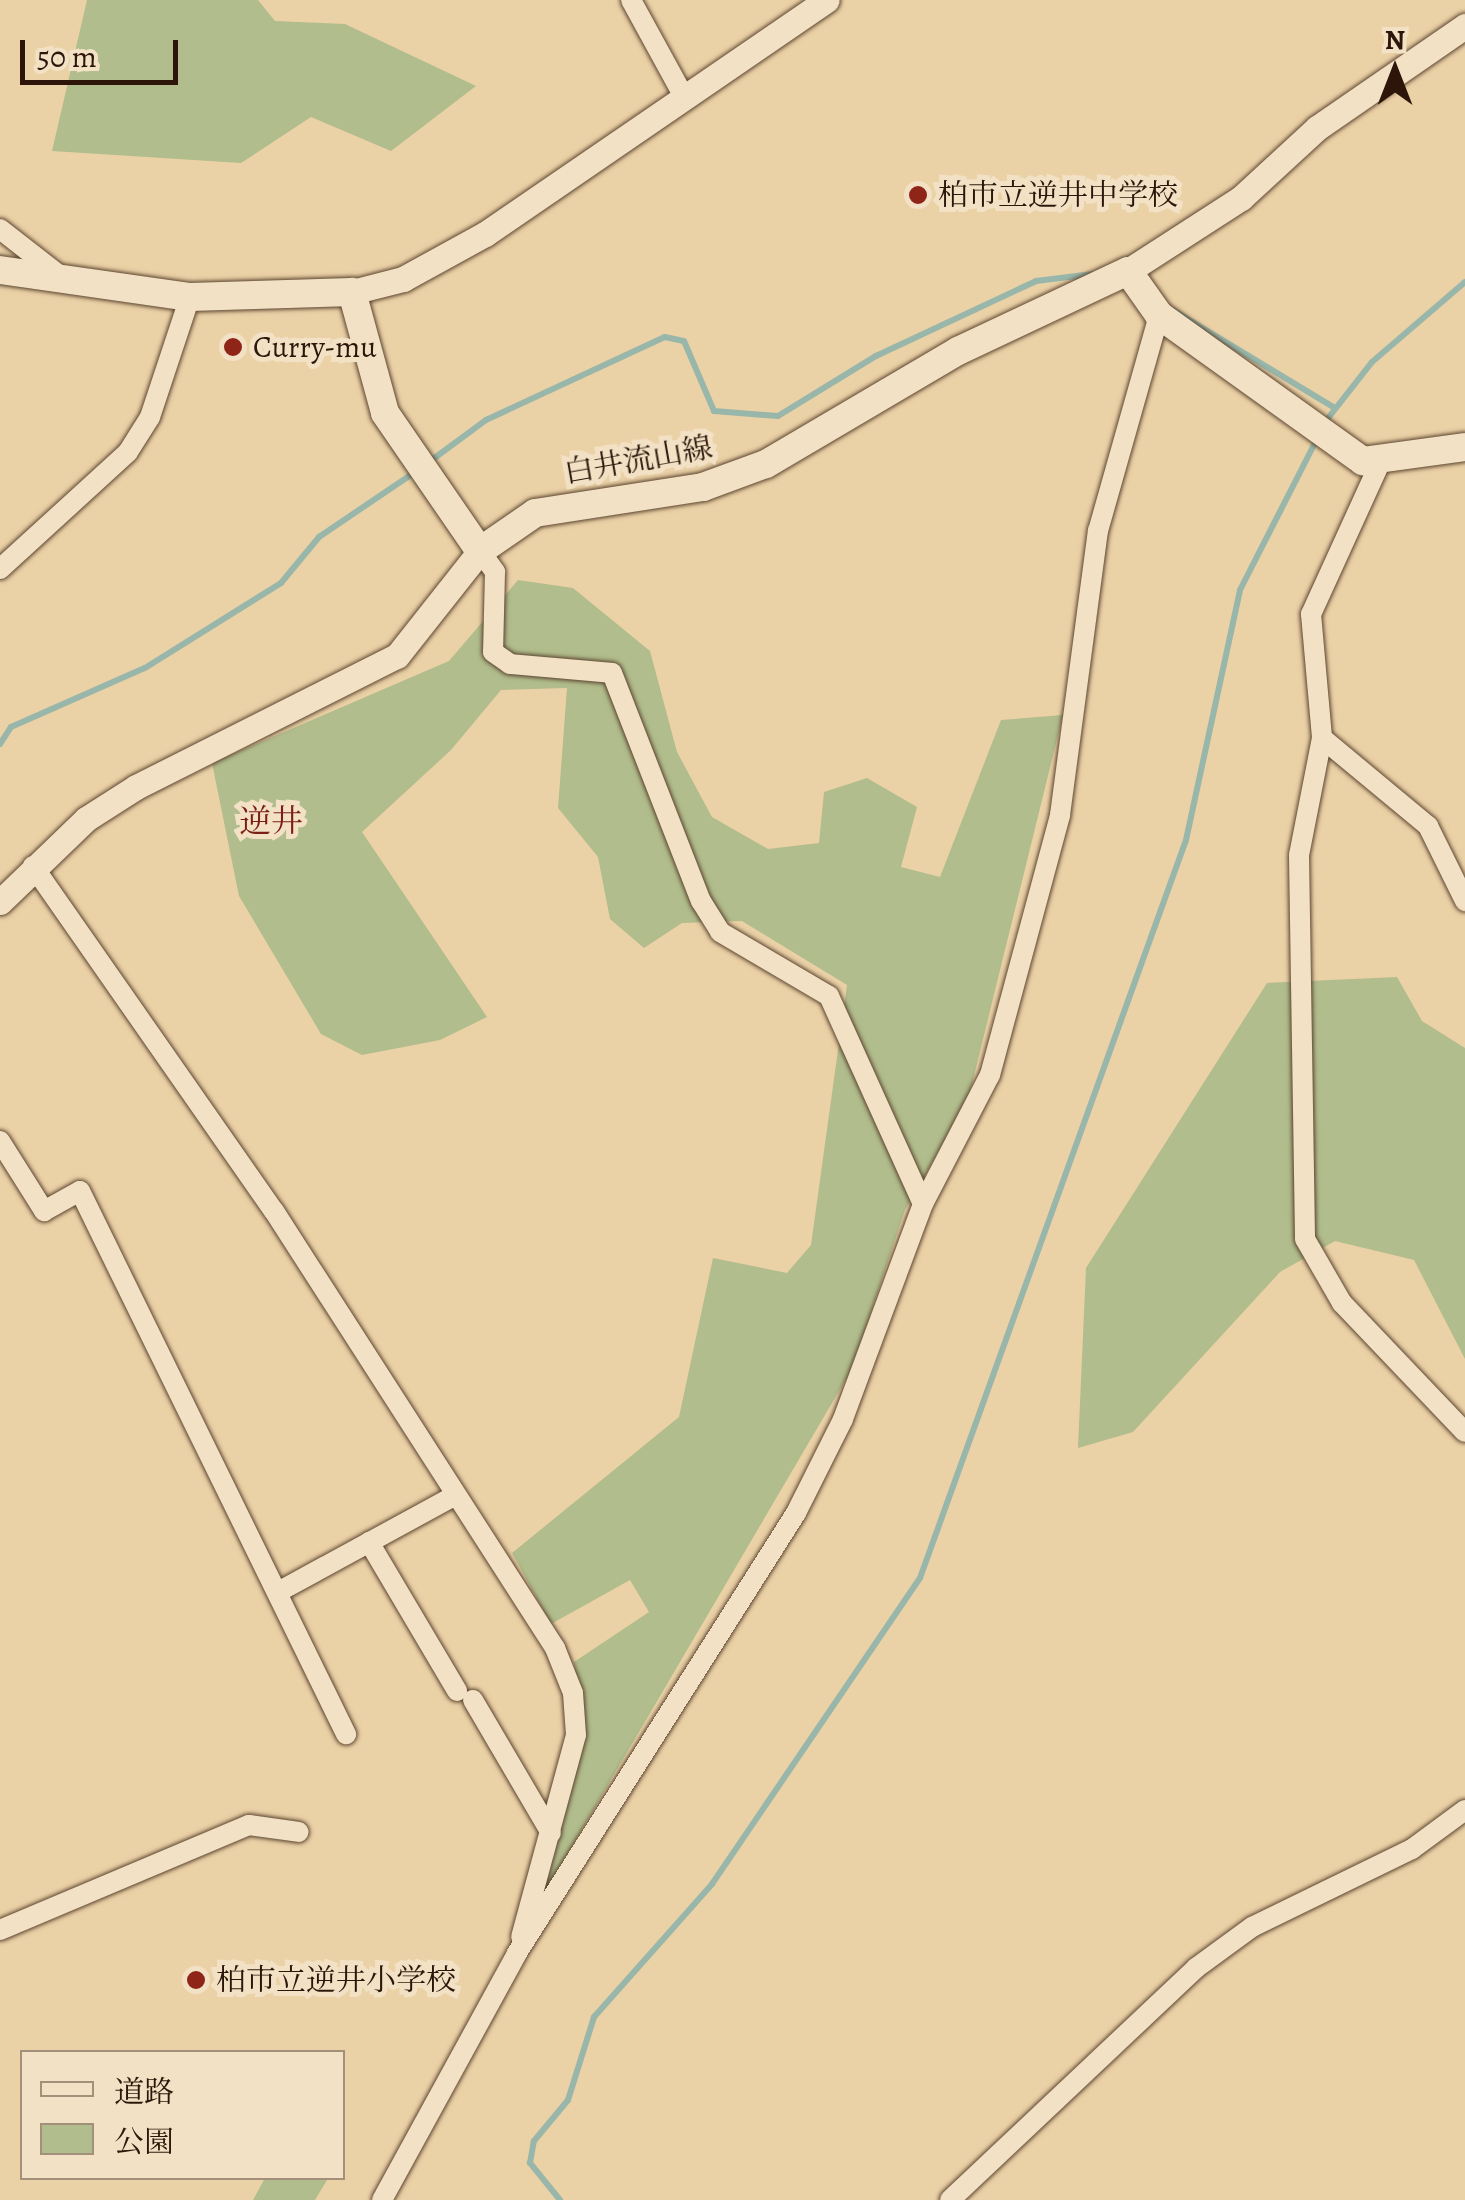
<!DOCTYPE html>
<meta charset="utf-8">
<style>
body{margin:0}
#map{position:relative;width:1465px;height:2200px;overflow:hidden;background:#ebd1a6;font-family:Alegreya,"Noto Serif JP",serif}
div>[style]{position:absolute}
.green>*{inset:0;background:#b1bd8c}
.stream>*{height:6px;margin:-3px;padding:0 3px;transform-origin:3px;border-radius:3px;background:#98b7aa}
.roads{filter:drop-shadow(0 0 2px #5c4530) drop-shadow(0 0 2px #5c4530)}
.minor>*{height:20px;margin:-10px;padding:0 10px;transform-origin:10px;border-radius:10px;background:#f2e1c5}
.tertiary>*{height:25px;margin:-12.5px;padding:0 12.5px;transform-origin:12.5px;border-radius:12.5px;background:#f2e1c5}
.secondary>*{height:28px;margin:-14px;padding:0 14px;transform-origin:14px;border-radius:14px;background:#f2e1c5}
.dots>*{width:28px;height:28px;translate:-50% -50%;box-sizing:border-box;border:5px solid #f2e1c5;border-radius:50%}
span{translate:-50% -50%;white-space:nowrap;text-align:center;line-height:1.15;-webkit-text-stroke:10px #f2e1c5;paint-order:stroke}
.poi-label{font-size:30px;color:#2d1609}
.left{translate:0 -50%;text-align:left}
.street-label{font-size:30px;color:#2d1609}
.neighbourhood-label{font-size:32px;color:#7a1f14}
.legend{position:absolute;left:20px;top:2050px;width:325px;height:130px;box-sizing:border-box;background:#f2e1c5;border:2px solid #a3907a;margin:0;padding:12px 18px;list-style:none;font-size:30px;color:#2d1609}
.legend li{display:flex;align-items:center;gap:20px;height:50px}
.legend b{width:50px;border:2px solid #a3907a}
.north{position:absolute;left:1345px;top:20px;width:100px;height:100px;-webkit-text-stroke:8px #f2e1c5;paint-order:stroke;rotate:0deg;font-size:28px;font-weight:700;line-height:40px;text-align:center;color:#2d1609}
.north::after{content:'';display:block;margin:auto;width:35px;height:45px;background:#2d1609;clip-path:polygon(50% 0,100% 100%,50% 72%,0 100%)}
.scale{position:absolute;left:20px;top:40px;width:158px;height:45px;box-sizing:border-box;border:5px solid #2d1609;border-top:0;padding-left:12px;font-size:30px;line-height:35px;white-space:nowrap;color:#2d1609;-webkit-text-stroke:8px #f2e1c5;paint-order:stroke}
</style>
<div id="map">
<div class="green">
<div style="clip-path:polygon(87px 0,258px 0,275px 21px,345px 24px,476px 86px,391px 151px,311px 117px,241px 163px,52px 151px)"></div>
<div style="clip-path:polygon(518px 580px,573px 588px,650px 651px,677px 752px,712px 817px,768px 849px,819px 843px,824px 792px,867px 778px,917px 807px,901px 867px,940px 877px,1001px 720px,1063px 715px,968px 1100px,905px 1210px,852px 1369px,538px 1904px,585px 1739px,574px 1662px,649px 1612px,630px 1580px,551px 1624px,512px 1553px,679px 1417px,713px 1258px,787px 1273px,811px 1245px,847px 985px,742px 921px,682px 923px,644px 948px,610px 919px,598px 857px,558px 808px,567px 688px,501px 690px,451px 750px,362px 832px,487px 1017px,440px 1040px,362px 1055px,321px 1034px,239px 896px,212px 763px,449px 661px)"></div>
<div style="clip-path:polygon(1397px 977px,1422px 1021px,1465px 1048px,1465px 1359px,1414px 1260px,1335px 1241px,1280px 1272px,1133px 1432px,1078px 1448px,1086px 1268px,1267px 983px)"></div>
<div style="clip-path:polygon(265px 2178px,323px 2178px,327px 2180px,315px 2200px,253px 2200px)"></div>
</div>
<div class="stream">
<div style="left:1173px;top:310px;width:187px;rotate:31.2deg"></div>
<div style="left:1325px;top:422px;width:76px;rotate:-51.9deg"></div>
<div style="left:1372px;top:362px;width:123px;rotate:-40.7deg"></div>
<div style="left:429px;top:462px;width:71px;rotate:-36.4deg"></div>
<div style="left:486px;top:420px;width:197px;rotate:-24.9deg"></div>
<div style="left:665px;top:337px;width:19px;rotate:12deg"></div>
<div style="left:684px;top:341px;width:76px;rotate:66.8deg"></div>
<div style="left:714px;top:411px;width:64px;rotate:4.5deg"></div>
<div style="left:778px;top:416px;width:115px;rotate:-31.5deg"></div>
<div style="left:876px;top:356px;width:177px;rotate:-25.1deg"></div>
<div style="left:1036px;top:281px;width:57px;rotate:-7deg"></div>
<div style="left:0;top:744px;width:20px;rotate:-57deg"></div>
<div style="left:11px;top:727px;width:146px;rotate:-23.8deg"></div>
<div style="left:145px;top:668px;width:160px;rotate:-32deg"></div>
<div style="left:281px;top:583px;width:60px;rotate:-50.4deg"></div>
<div style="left:319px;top:537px;width:116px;rotate:-34.1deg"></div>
<div style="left:560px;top:2200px;width:48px;rotate:-129deg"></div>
<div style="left:530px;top:2163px;width:22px;rotate:-80deg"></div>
<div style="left:534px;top:2141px;width:53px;rotate:-50.3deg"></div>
<div style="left:568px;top:2100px;width:87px;rotate:-72.6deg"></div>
<div style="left:594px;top:2017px;width:178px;rotate:-48.4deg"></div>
<div style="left:712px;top:1884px;width:370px;rotate:-55.8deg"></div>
<div style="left:920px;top:1578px;width:784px;rotate:-70.18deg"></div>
<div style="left:1186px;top:840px;width:256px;rotate:-77.8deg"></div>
<div style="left:1240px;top:590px;width:172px;rotate:-63deg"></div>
</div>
<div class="roads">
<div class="minor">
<div style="left:631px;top:0;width:111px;rotate:61.3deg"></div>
<div style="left:0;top:229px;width:70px;rotate:38deg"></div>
<div style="left:1379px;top:465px;width:164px;rotate:114.5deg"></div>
<div style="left:1311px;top:614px;width:124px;rotate:84.9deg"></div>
<div style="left:1322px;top:738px;width:138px;rotate:39.7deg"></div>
<div style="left:1428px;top:826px;width:84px;rotate:63.7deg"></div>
<div style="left:480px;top:551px;width:26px;rotate:54deg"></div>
<div style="left:495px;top:572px;width:80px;rotate:91.4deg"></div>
<div style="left:493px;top:652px;width:21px;rotate:35deg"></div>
<div style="left:510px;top:664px;width:102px;rotate:5deg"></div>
<div style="left:612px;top:673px;width:245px;rotate:68.7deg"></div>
<div style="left:701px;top:901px;width:36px;rotate:58deg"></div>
<div style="left:720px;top:932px;width:126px;rotate:30.4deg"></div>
<div style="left:829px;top:996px;width:228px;rotate:65.7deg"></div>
<div style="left:0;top:569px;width:173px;rotate:-42.4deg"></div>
<div style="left:128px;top:452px;width:41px;rotate:-57.8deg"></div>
<div style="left:150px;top:417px;width:126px;rotate:-71.6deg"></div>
<div style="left:1322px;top:738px;width:119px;rotate:101.1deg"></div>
<div style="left:1299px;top:855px;width:384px;rotate:89.1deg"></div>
<div style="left:1305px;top:1239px;width:74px;rotate:60deg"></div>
<div style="left:1342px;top:1303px;width:178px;rotate:46.4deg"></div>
<div style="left:33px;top:866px;width:421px;rotate:55.1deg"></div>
<div style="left:274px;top:1211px;width:520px;rotate:57.26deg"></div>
<div style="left:555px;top:1648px;width:48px;rotate:68.2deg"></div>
<div style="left:573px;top:1693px;width:42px;rotate:85.9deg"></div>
<div style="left:576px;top:1735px;width:209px;rotate:105.2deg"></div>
<div style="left:0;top:1141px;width:83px;rotate:57.8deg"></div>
<div style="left:44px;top:1211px;width:41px;rotate:-29.1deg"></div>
<div style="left:80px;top:1191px;width:605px;rotate:63.9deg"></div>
<div style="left:369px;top:1542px;width:173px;rotate:59.4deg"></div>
<div style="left:278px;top:1592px;width:200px;rotate:-28.6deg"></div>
<div style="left:473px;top:1700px;width:154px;rotate:59.6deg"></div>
<div style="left:0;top:1930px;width:270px;rotate:-22.9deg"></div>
<div style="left:249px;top:1825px;width:50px;rotate:8deg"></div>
<div style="left:382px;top:2200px;width:281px;rotate:-61.3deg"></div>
<div style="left:517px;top:1953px;width:521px;rotate:-57.62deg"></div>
<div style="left:796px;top:1513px;width:105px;rotate:-63.4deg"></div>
<div style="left:843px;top:1419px;width:229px;rotate:-69.6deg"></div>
<div style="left:923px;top:1204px;width:145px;rotate:-62.6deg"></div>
<div style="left:990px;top:1075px;width:269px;rotate:-74.9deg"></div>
<div style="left:1060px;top:815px;width:287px;rotate:-82.4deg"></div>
<div style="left:1098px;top:531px;width:224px;rotate:-74.2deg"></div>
<div style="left:950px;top:2200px;width:338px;rotate:-43.3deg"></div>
<div style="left:1196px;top:1968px;width:69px;rotate:-36.2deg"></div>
<div style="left:1252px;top:1927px;width:178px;rotate:-26deg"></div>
<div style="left:1412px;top:1849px;width:66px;rotate:-36.3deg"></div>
</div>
<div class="tertiary">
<div style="left:1128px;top:271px;width:135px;rotate:-32.9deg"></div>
<div style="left:1241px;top:198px;width:103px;rotate:-42.6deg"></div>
<div style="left:1317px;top:128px;width:180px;rotate:-34.6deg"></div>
<div style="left:352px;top:292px;width:53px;rotate:-14.3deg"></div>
<div style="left:403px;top:279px;width:94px;rotate:-28.8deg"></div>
<div style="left:485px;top:234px;width:414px;rotate:-34.4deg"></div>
<div style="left:0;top:902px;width:120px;rotate:-44deg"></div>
<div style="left:86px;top:819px;width:59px;rotate:-32.6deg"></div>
<div style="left:136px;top:787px;width:292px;rotate:-26.7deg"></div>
<div style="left:397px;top:656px;width:134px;rotate:-51.7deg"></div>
</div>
<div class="secondary">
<div style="left:0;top:270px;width:192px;rotate:8.1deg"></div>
<div style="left:190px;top:297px;width:162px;rotate:-1.8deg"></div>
<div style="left:352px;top:292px;width:125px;rotate:74.7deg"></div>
<div style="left:385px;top:413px;width:168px;rotate:55.5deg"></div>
<div style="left:480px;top:551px;width:67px;rotate:-34.6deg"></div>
<div style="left:535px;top:513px;width:170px;rotate:-8.8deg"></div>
<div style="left:703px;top:487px;width:67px;rotate:-20.1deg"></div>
<div style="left:766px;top:464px;width:223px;rotate:-30.5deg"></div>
<div style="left:958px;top:351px;width:188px;rotate:-25.2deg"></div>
<div style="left:1128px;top:271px;width:54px;rotate:54.8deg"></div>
<div style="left:1159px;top:315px;width:251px;rotate:35.6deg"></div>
<div style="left:1363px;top:461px;width:103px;rotate:-7.8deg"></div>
</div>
</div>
<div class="dots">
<div style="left:918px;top:195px;background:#8f2418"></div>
<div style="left:233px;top:347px;background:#8f2418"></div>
<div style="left:196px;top:1980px;background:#8f2418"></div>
</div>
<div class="poi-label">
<span class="left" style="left:938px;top:195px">柏市立逆井中学校</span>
<span class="left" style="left:253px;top:347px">Curry-mu</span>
<span class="left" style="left:216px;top:1980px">柏市立逆井小学校</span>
</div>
<div class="street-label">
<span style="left:638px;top:460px;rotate:-10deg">白井流山線</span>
</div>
<div class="neighbourhood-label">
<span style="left:271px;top:821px">逆井</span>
</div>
<ul class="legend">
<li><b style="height:12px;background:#f2e1c5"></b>道路</li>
<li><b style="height:28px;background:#b1bd8c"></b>公園</li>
</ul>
<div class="north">N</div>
<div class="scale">50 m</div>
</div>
